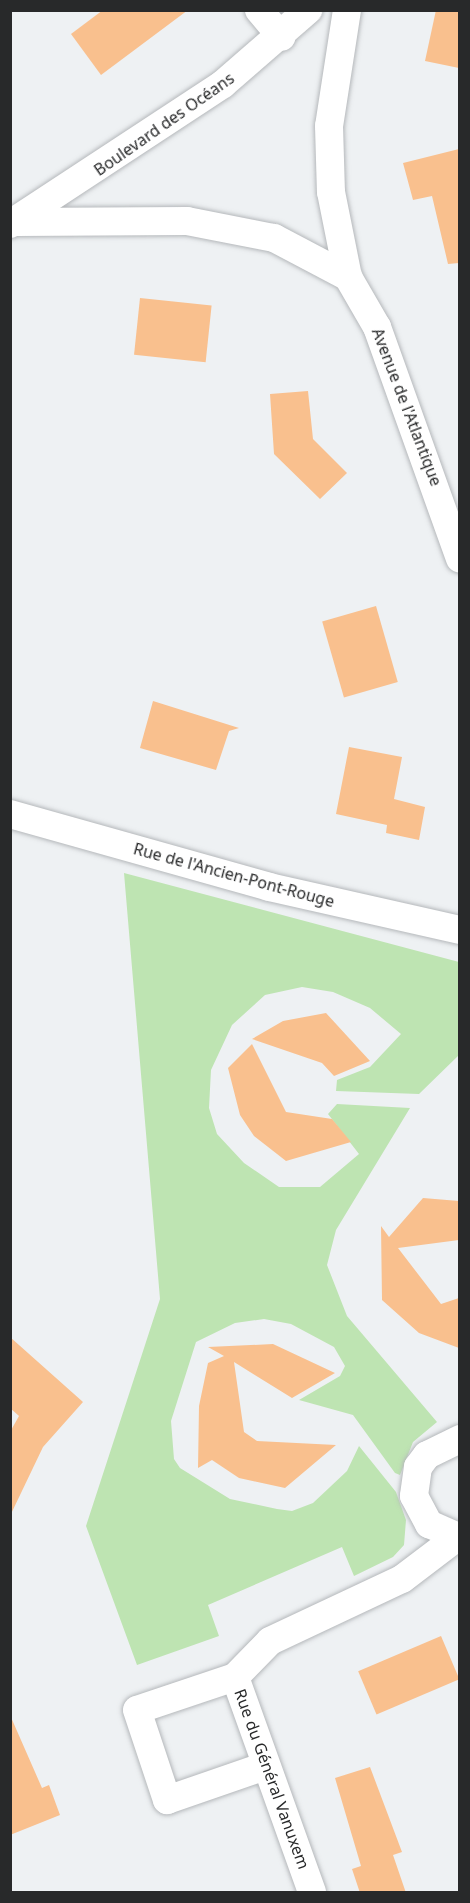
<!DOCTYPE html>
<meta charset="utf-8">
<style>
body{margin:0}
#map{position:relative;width:470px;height:1903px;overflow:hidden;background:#eef1f3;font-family:"Noto Sans",sans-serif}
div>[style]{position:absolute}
.green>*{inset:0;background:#bee4b2}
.building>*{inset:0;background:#f9c08e;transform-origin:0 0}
.roads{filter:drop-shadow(0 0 2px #b5b8bb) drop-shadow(0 0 2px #b5b8bb)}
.street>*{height:28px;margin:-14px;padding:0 14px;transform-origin:14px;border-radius:14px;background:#fff}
span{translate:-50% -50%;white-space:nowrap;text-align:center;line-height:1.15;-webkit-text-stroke:4.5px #fff;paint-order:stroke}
.street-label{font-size:16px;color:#28292a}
.frame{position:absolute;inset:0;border:12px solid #28292a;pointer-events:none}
</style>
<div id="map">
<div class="green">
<div style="clip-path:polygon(124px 873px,459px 962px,459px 1055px,419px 1094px,336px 1091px,337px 1080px,370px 1067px,401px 1034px,370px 1008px,333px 992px,302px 987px,265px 995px,232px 1025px,211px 1070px,209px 1108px,217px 1134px,244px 1163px,279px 1187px,320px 1187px,359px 1154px,328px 1114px,337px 1104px,410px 1108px,336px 1230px,327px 1265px,347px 1316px,437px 1422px,413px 1442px,400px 1475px,395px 1473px,353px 1415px,299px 1400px,340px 1376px,345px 1366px,334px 1347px,291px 1324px,264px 1319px,235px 1323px,196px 1342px,171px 1421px,174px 1459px,180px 1468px,230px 1499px,277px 1509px,292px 1511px,313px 1503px,347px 1471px,359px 1446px,396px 1492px,406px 1520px,404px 1545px,393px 1557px,354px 1576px,342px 1547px,208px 1605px,219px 1636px,137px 1665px,86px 1526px,160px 1299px)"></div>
</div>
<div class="building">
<div style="clip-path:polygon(103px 10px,188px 10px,101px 75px,71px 34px)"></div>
<div style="clip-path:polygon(436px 10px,459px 10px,459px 68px,425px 61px)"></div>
<div style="clip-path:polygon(459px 149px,459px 263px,448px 264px,432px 196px,413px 200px,403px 163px)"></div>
<div style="left:140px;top:298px;width:72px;height:57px;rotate:6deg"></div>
<div style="clip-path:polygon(308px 391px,313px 439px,347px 473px,320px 499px,274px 454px,270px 394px)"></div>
<div style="left:376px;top:606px;width:79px;height:56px;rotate:74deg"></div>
<div style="clip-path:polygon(153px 701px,239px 728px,229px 731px,216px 770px,140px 748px)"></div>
<div style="clip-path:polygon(349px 747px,402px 757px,394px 799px,425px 807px,419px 840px,386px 833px,387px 825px,336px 814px)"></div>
<div style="clip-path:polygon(326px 1013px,370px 1061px,334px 1076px,322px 1063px,252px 1039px,283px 1021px)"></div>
<div style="clip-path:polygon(252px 1044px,286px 1112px,332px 1119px,351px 1142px,286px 1161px,254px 1136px,240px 1115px,228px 1068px)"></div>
<div style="clip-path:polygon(423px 1198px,459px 1201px,459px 1240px,398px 1248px,441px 1304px,459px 1298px,459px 1348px,419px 1333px,382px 1300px,381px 1226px,389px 1237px)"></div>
<div style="clip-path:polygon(10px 1337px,83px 1402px,43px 1447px,10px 1516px,10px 1432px,19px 1416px,10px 1408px)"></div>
<div style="clip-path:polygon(273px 1344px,335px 1373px,292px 1398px,234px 1362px,244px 1432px,257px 1441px,336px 1445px,285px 1488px,239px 1478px,212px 1460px,198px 1468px,199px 1406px,208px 1363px,224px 1356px,208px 1347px)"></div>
<div style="left:441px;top:1636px;width:47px;height:90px;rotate:67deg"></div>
<div style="clip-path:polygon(10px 1715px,42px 1788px,49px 1785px,60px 1815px,10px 1835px)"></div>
<div style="clip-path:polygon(370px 1767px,402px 1852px,393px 1855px,406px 1893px,360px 1893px,352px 1869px,361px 1866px,335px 1778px)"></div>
</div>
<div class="roads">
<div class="street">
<div style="left:259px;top:10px;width:35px;rotate:50deg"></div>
<div style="left:347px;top:10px;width:117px;rotate:98.8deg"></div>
<div style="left:329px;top:126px;width:66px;rotate:88.3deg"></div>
<div style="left:331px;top:192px;width:87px;rotate:78.7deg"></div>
<div style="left:348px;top:277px;width:58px;rotate:59.9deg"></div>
<div style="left:377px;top:327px;width:246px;rotate:70.3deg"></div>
<div style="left:16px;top:222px;width:171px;rotate:-0.3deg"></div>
<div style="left:187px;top:221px;width:89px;rotate:11.1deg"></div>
<div style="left:274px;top:238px;width:84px;rotate:27.8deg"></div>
<div style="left:10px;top:224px;width:255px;rotate:-33.3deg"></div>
<div style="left:223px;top:84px;width:113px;rotate:-41deg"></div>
<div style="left:10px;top:814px;width:269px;rotate:15.7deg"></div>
<div style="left:269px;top:887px;width:196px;rotate:12.7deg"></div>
<div style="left:460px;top:1439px;width:37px;rotate:154deg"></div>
<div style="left:427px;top:1455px;width:15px;rotate:127deg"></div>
<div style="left:418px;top:1467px;width:29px;rotate:98deg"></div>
<div style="left:414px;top:1496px;width:32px;rotate:62deg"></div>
<div style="left:429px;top:1524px;width:34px;rotate:24deg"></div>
<div style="left:235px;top:1677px;width:103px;rotate:161.4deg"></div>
<div style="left:137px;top:1710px;width:95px;rotate:71.6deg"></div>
<div style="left:167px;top:1800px;width:104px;rotate:-19.1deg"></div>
<div style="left:312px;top:1892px;width:228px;rotate:-109.7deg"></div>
<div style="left:235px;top:1677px;width:50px;rotate:-45.8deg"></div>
<div style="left:270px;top:1641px;width:146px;rotate:-25.2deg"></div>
<div style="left:402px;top:1579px;width:68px;rotate:-37.2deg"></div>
</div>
</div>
<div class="street-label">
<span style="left:164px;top:124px;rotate:-35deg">Boulevard des Océans</span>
<span style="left:407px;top:407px;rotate:69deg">Avenue de l'Atlantique</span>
<span style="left:234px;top:875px;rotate:15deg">Rue de l'Ancien-Pont-Rouge</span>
<span style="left:272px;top:1779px;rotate:70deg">Rue du Général Vanuxem</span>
</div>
<div class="frame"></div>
</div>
